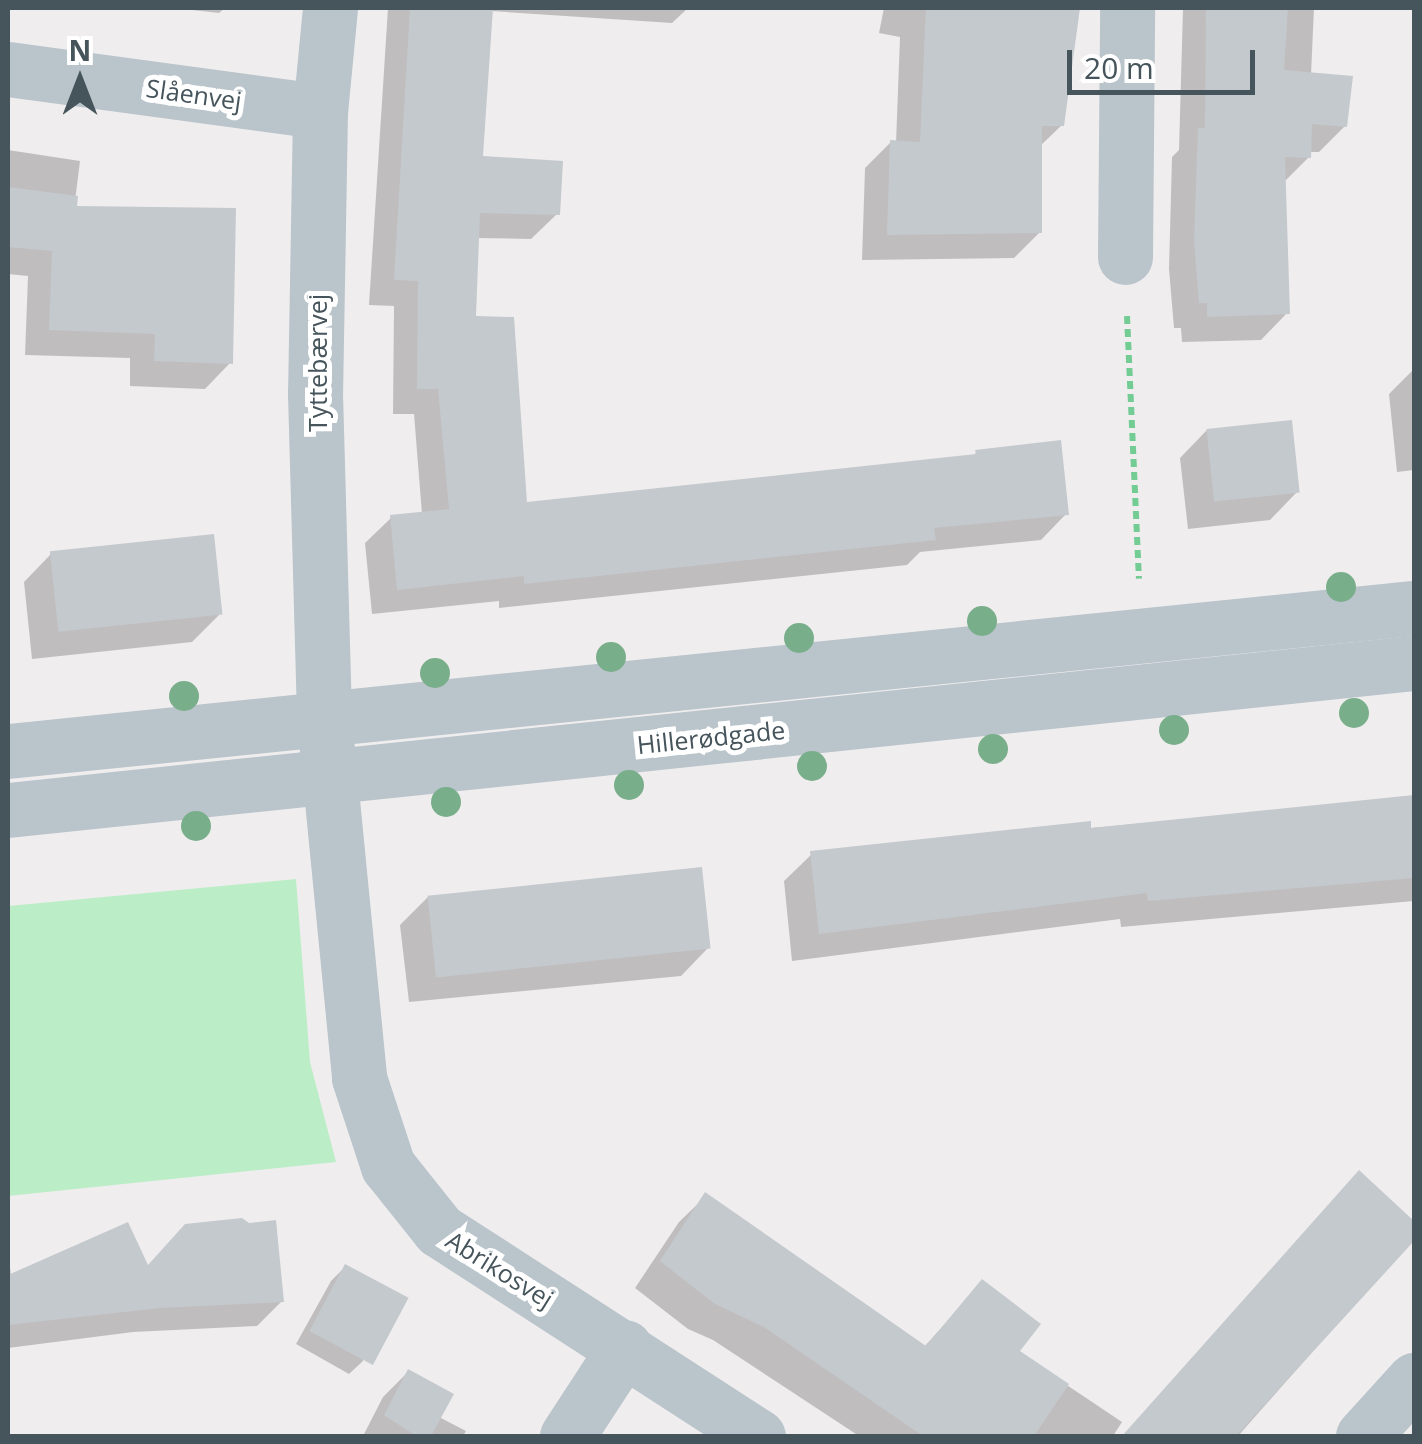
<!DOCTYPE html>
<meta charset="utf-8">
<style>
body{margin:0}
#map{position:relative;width:1422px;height:1444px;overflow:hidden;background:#f0edee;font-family:"Open Sans",sans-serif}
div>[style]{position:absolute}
.green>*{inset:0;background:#bbeec7}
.shadow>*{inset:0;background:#0003}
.building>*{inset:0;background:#c4c9cd;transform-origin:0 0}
.path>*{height:6px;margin-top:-3px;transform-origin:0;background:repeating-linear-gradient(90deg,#73cc93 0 8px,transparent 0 13px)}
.minor>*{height:55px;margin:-27.5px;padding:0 27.5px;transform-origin:27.5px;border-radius:27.5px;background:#b9c4cb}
.tertiary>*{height:55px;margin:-27.5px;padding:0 27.5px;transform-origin:27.5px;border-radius:27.5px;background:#b9c4cb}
.trees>*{width:30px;height:30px;margin:-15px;border-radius:50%;background:#79ae8b}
span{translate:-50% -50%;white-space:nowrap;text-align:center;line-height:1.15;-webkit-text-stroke:10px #fff;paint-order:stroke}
.street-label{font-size:25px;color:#46545b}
.frame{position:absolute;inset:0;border:10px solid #46545b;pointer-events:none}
.north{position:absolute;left:30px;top:30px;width:100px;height:100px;-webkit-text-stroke:8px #fff;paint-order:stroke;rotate:0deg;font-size:28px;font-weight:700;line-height:40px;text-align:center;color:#46545b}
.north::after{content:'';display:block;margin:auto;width:35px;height:45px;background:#46545b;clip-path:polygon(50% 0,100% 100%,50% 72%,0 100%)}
.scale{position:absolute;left:1067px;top:50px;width:188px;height:45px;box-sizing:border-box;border:5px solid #46545b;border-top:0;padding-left:12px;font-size:30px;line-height:35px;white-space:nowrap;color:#46545b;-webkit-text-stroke:8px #fff;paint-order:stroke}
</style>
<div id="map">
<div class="green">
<div style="clip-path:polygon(296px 879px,310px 1062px,336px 1162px,8px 1196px,8px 906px)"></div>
</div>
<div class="shadow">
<div style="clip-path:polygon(174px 8px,225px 8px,219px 13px)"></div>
<div style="clip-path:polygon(388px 8px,688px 8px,672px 23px,491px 11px,481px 158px,557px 214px,531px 239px,477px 238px,473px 319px,525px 504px,972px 457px,977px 452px,1066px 514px,1041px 540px,920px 552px,907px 565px,499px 608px,499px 601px,372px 614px,365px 543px,391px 518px,422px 514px,414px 414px,393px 414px,394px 306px,369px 305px)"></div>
<div style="clip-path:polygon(879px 8px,1077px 8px,1062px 125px,1039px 147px,1040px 232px,1014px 258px,862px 260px,865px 168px,891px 142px,896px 143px,900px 37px,879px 33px,884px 8px)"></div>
<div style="clip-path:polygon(1183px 8px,1314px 8px,1311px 75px,1345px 126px,1319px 152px,1309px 152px,1309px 157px,1283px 183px,1287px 313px,1261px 340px,1182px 342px,1181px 328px,1174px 328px,1169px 269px,1172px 157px,1179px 150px)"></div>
<div style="clip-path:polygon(8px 150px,80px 161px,74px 209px,230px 363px,205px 389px,130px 386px,130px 358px,25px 355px,28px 276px,8px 274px)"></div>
<div style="clip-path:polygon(1414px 369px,1414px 470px,1397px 472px,1389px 394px)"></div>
<div style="clip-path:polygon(1207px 430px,1297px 492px,1270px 520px,1188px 529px,1180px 458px)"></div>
<div style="clip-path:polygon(51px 554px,220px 614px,192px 642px,32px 659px,24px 582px)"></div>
<div style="clip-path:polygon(1414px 798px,1414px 901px,1121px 927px,1120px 919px,792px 961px,784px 881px,812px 854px)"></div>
<div style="clip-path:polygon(428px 897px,708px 948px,681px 976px,409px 1002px,400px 925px)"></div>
<div style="clip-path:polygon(1359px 1174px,1414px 1224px,1414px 1237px,1238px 1436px,1123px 1436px)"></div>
<div style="clip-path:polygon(706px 1196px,924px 1347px,983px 1282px,1016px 1351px,1122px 1422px,1113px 1436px,859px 1436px,713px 1340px,688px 1329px,635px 1288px,679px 1222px)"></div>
<div style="clip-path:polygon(8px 1249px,11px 1276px,147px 1268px,281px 1302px,257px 1326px,133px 1332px,8px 1348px)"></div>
<div style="clip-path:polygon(345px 1267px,363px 1361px,349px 1374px,296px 1344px,331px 1281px)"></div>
<div style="clip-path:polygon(408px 1372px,439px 1417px,466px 1431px,463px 1436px,363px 1436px,383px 1397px)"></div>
</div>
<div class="building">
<div style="clip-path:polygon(410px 8px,493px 8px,483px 156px,563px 161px,560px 215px,480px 213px,476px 316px,514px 317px,527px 502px,976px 454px,975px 450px,1061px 440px,1069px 515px,934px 528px,936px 540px,524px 584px,524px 576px,397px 590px,390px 515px,449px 509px,438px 389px,417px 389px,418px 281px,394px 280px)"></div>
<div style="clip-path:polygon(926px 8px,1080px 8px,1064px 126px,1042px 126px,1042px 233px,887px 235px,890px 140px,920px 142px)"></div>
<div style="clip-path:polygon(1206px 8px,1288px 8px,1284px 70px,1353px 76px,1347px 127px,1312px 124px,1311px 158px,1285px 157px,1290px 314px,1207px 317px,1207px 303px,1199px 303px,1194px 241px,1198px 128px,1205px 128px)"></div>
<div style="clip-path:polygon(8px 187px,78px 196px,77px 206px,236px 208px,233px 364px,154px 361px,155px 334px,49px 330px,52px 251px,8px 247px)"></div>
<div style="left:1292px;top:420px;width:73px;height:86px;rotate:84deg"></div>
<div style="left:214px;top:534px;width:81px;height:165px;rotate:84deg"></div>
<div style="clip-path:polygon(1414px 795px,1414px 878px,1148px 901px,1147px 893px,819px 934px,810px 851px,1091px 821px,1091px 828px)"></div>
<div style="left:702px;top:867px;width:82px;height:276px;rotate:84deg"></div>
<div style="clip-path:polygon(1359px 1170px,1414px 1221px,1414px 1241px,1236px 1436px,1122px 1436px)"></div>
<div style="clip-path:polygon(705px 1192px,926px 1346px,982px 1279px,1041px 1324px,1020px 1351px,1069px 1384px,1034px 1436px,923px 1436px,764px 1327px,715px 1304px,660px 1261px)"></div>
<div style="clip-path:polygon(242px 1218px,249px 1223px,276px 1220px,284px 1302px,160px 1308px,8px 1325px,8px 1275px,128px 1222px,148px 1265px,185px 1224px)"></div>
<div style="left:345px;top:1264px;width:72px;height:76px;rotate:28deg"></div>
<div style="clip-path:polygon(408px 1369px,454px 1394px,431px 1436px,416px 1436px,384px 1415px)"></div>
</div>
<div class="path">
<div style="left:1127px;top:316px;width:263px;rotate:87.4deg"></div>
</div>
<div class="minor">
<div style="left:330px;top:8px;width:103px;rotate:95.5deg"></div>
<div style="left:320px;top:111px;width:282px;rotate:91deg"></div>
<div style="left:315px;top:393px;width:326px;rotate:88.4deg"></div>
<div style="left:324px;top:719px;width:361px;rotate:84.4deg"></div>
<div style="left:359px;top:1078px;width:93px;rotate:71.8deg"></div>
<div style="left:388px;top:1166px;width:82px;rotate:51.4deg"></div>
<div style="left:439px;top:1230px;width:380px;rotate:32.9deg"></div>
<div style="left:8px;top:69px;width:315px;rotate:7.7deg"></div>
<div style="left:1125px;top:257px;width:249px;rotate:-89.5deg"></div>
<div style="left:567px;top:1436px;width:106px;rotate:-56.9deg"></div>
<div style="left:1363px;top:1436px;width:76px;rotate:-47.7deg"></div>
</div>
<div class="tertiary">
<div style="left:8px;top:751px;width:1413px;rotate:-5.81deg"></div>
<div style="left:8px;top:810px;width:1414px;rotate:-5.97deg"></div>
</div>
<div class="trees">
<div style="left:1341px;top:587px"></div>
<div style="left:982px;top:621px"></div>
<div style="left:799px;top:638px"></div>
<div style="left:611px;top:657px"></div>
<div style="left:435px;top:673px"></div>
<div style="left:184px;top:696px"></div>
<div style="left:1354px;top:713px"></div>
<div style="left:1174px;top:730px"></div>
<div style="left:993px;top:749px"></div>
<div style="left:812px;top:766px"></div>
<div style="left:629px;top:785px"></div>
<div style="left:446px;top:802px"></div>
<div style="left:196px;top:826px"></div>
</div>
<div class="street-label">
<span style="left:194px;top:94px;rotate:8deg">Slåenvej</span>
<span style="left:317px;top:363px;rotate:-90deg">Tyttebærvej</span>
<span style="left:711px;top:737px;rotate:-6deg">Hillerødgade</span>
<span style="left:500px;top:1269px;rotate:32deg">Abrikosvej</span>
</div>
<div class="frame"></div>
<div class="north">N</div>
<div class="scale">20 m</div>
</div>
